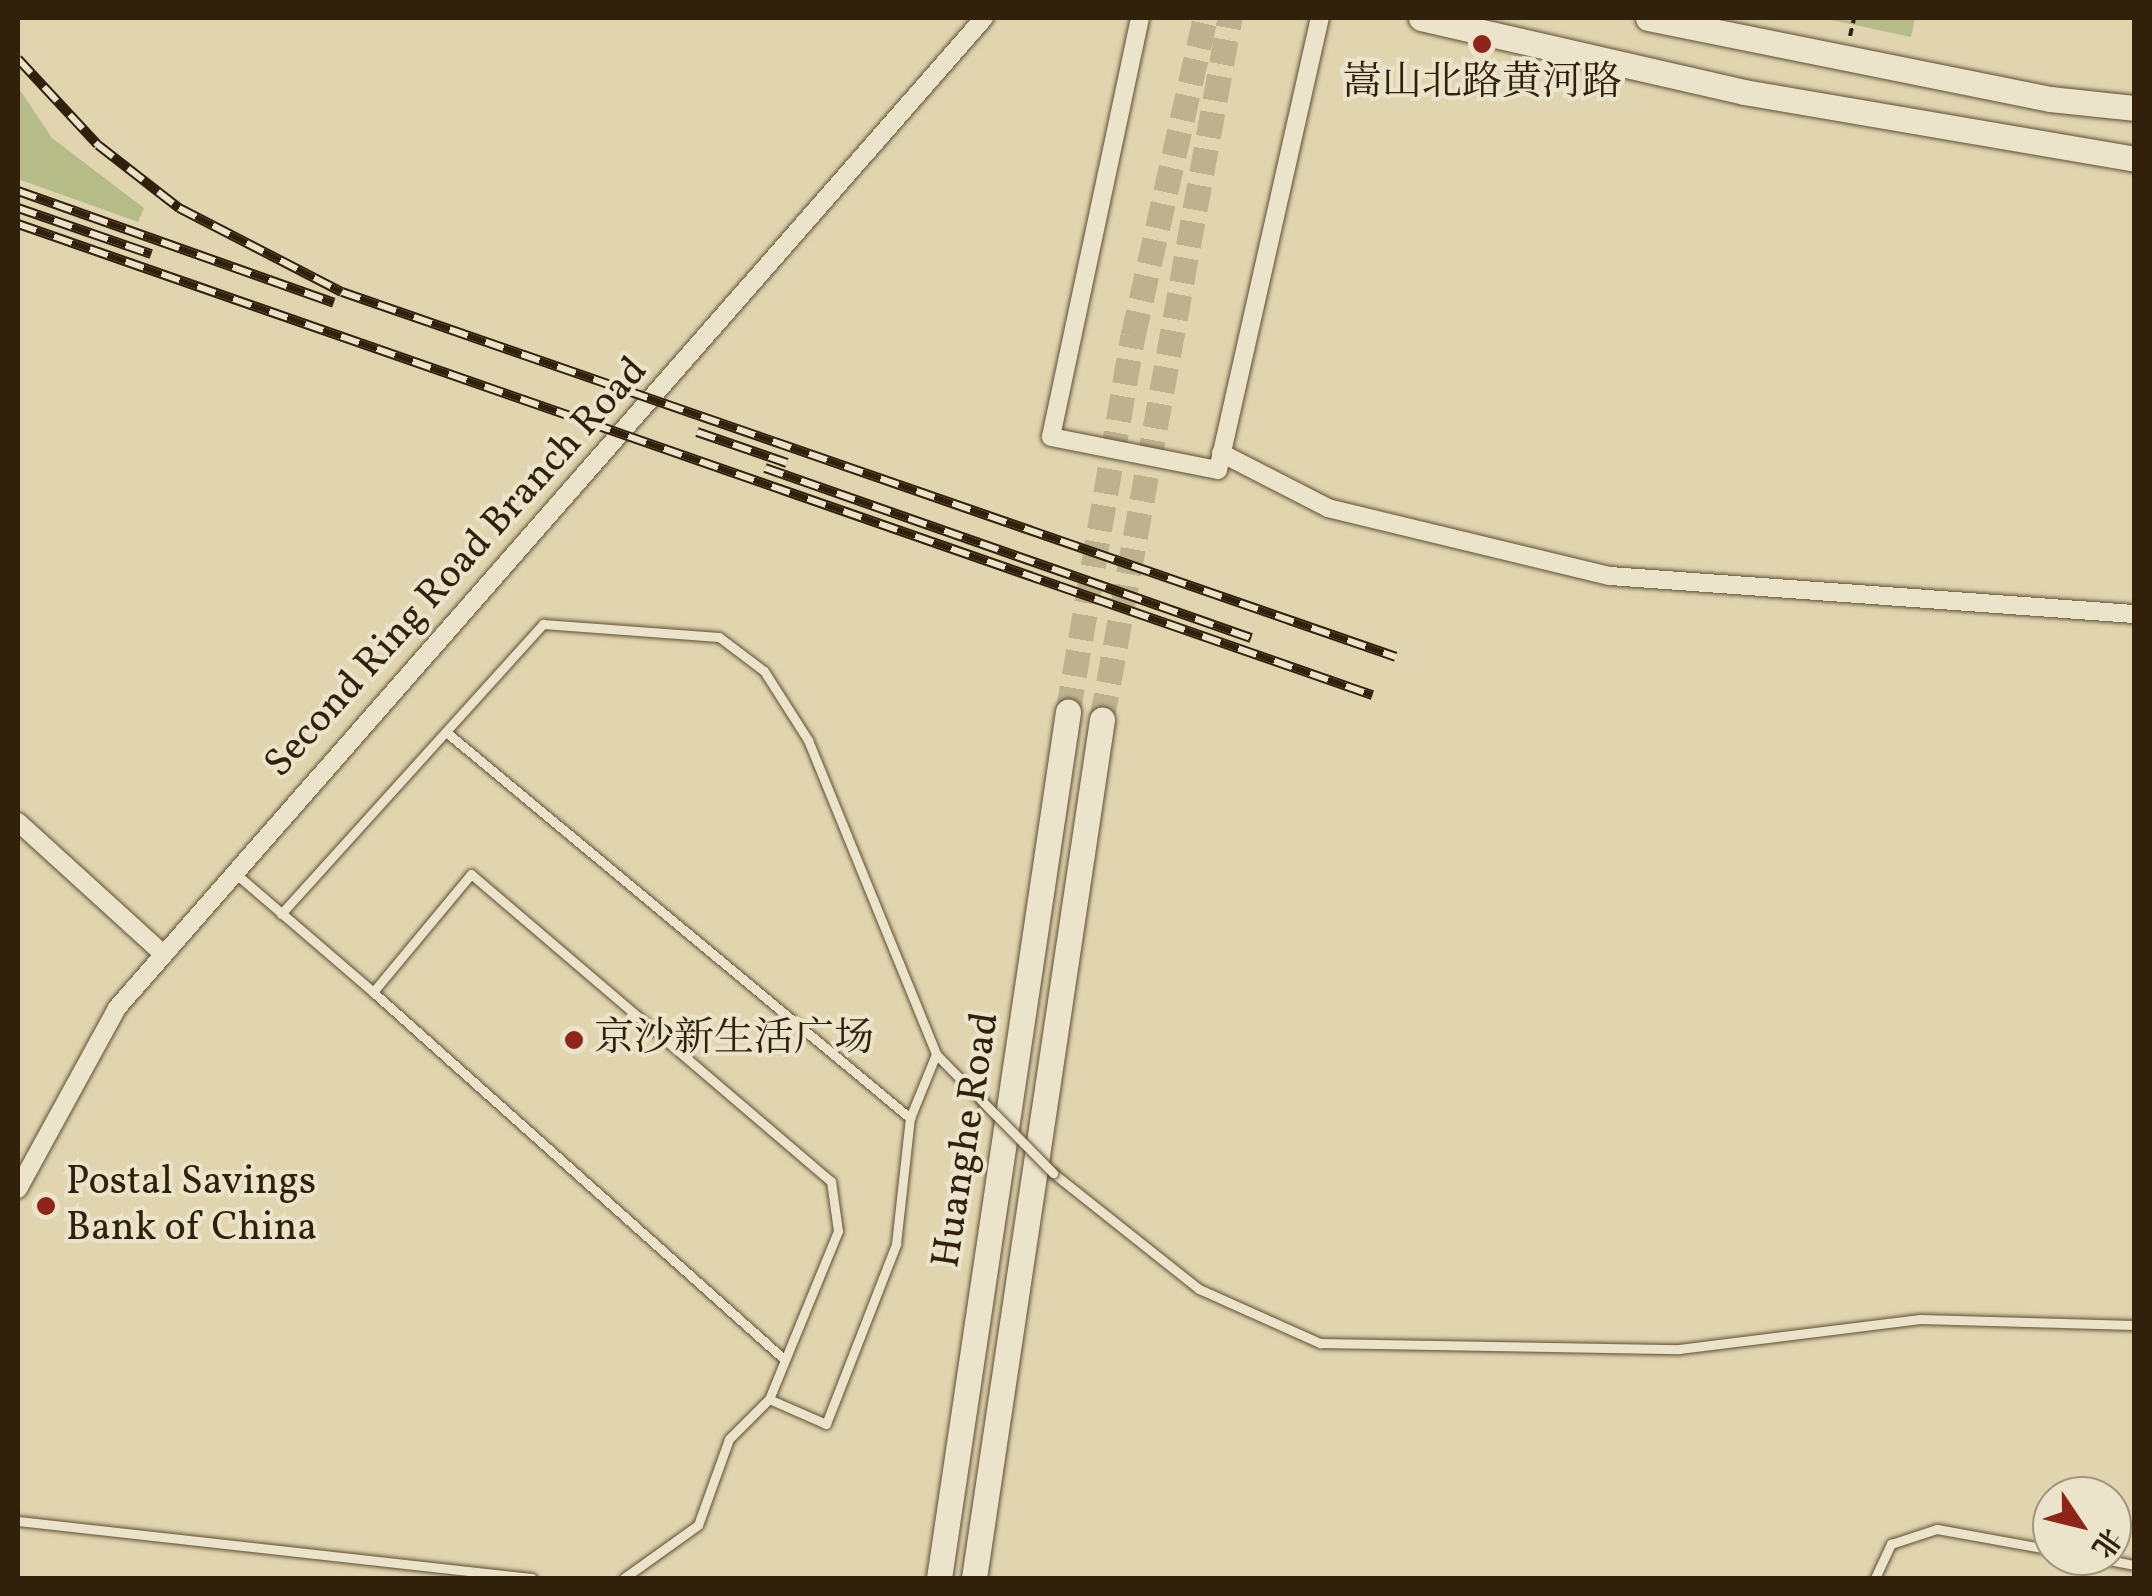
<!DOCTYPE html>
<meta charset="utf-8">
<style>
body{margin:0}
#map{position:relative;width:2152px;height:1596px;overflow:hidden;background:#e0d5af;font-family:Vollkorn,"Noto Serif SC",serif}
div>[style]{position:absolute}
.green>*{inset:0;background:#b6bc88}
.secondary-tunnel>*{height:25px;margin-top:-12.5px;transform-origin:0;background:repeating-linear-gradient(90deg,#bdb18e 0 25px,transparent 0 37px)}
.path>*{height:4px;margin-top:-2px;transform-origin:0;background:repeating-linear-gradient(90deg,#32210a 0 8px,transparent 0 13px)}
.roads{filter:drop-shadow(0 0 2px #5e4e33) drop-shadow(0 0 2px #5e4e33)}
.service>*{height:9px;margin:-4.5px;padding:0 4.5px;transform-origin:4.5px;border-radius:4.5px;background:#ebe4cb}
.minor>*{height:18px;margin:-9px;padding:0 9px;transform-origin:9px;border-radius:9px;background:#ebe4cb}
.secondary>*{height:25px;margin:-12.5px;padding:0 12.5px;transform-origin:12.5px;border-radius:12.5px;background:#ebe4cb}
.rail>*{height:10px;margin-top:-5px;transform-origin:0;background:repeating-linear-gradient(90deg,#ebe4cb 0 19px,#32210a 0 38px);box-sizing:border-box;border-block:2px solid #32210a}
.bridges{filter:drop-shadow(0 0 2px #5e4e33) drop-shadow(0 0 2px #5e4e33)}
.service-bridge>*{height:9px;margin:-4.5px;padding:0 4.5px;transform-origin:4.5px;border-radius:4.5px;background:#ebe4cb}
.dots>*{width:28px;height:28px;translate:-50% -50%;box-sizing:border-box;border:5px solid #ebe4cb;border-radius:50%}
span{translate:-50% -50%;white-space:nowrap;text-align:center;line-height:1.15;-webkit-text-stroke:8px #ebe4cb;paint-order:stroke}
.poi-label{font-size:40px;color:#32210a}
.left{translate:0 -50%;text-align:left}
.street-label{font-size:40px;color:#32210a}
.frame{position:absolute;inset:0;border:20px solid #32210a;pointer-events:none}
.north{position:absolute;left:2032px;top:1476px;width:100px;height:100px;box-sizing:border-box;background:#ebe4cb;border:2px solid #a1967e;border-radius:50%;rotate:125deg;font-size:28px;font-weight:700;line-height:40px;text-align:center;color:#32210a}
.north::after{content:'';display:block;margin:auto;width:35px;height:45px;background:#8f2418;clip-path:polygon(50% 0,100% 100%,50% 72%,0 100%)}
</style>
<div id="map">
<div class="green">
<div style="clip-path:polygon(1822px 18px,1915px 18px,1911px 37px)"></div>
<div style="clip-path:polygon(18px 87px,52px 138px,144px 208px,138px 222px,18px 179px)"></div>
</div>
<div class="secondary-tunnel">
<div style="left:1068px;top:712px;width:382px;rotate:-80.2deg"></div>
<div style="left:1133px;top:336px;width:326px;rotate:-77.2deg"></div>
<div style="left:1102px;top:719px;width:713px;rotate:-79.65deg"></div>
</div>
<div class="path">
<div style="left:1850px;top:36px;width:18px;rotate:-77deg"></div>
</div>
<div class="roads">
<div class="service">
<div style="left:446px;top:732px;width:604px;rotate:39.76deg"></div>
<div style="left:236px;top:874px;width:181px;rotate:40.7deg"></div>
<div style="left:373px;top:992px;width:153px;rotate:-50.3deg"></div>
<div style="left:471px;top:874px;width:473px;rotate:40.5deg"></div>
<div style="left:831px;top:1181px;width:50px;rotate:82deg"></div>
<div style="left:838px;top:1231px;width:182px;rotate:112.3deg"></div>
<div style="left:769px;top:1399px;width:57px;rotate:135deg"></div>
<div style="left:729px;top:1439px;width:91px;rotate:109.8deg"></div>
<div style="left:698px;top:1525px;width:91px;rotate:144.4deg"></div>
<div style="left:281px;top:914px;width:391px;rotate:-47.9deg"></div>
<div style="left:543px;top:624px;width:176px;rotate:4.2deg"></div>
<div style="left:719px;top:637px;width:56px;rotate:37.1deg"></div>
<div style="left:764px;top:671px;width:82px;rotate:57.5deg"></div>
<div style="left:808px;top:740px;width:339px;rotate:67.8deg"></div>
<div style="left:936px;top:1054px;width:67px;rotate:45.6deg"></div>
<div style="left:373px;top:992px;width:552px;rotate:41.77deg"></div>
<div style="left:1053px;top:1173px;width:186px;rotate:38.5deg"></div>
<div style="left:1199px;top:1289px;width:133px;rotate:24.1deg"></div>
<div style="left:1320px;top:1343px;width:359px;rotate:1deg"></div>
<div style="left:1679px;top:1349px;width:243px;rotate:-7.1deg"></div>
<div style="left:1920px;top:1319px;width:214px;rotate:1.6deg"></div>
<div style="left:769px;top:1399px;width:62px;rotate:23.7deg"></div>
<div style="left:826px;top:1424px;width:193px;rotate:-68.7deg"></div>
<div style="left:896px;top:1244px;width:127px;rotate:-83.7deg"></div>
<div style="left:910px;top:1118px;width:69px;rotate:-67.9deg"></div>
<div style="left:18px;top:1521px;width:517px;rotate:6.33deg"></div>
<div style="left:2088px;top:1556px;width:47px;rotate:11.1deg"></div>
<div style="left:1875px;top:1578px;width:38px;rotate:-65deg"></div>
<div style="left:1891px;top:1544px;width:48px;rotate:-18.1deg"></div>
<div style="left:1937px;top:1529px;width:117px;rotate:10.3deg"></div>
</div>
<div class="minor">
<div style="left:1140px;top:18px;width:428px;rotate:102deg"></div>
<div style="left:1051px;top:437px;width:170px;rotate:11.2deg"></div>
<div style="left:1218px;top:470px;width:463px;rotate:-77.3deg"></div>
<div style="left:1221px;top:453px;width:120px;rotate:27.2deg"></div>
<div style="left:1328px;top:508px;width:290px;rotate:13.6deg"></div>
<div style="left:1610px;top:576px;width:525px;rotate:4.15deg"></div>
<div style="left:18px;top:822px;width:196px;rotate:42.3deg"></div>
<div style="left:18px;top:1189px;width:206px;rotate:-61.3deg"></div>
<div style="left:117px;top:1008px;width:1316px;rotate:-48.79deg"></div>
</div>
<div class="secondary">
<div style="left:1421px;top:18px;width:331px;rotate:12.9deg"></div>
<div style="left:1744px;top:92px;width:396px;rotate:9.7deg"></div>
<div style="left:1648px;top:18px;width:410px;rotate:11.4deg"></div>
<div style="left:2050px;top:99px;width:84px;rotate:6.1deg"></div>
<div style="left:939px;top:1578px;width:876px;rotate:-81.53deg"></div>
<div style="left:974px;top:1578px;width:868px;rotate:-81.52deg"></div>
</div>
</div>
<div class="rail">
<div style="left:18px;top:59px;width:117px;rotate:47.1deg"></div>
<div style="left:98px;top:145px;width:103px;rotate:37.9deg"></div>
<div style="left:179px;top:208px;width:183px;rotate:27.3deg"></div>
<div style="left:342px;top:292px;width:1115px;rotate:19.1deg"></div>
<div style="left:18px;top:191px;width:335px;rotate:19.5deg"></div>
<div style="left:18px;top:208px;width:141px;rotate:19.1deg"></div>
<div style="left:18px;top:224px;width:1434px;rotate:19.18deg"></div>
<div style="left:697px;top:432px;width:95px;rotate:19deg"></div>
<div style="left:765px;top:468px;width:515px;rotate:19.28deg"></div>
</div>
<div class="bridges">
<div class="service-bridge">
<div style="left:983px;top:1102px;width:100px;rotate:45.4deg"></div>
</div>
</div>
<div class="dots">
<div style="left:1482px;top:44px;background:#8f2418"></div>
<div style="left:574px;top:1040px;background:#8f2418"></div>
<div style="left:46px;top:1206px;background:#8f2418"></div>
</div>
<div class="poi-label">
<span style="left:1482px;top:84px">嵩山北路黄河路</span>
<span class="left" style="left:594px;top:1040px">京沙新生活广场</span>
<span class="left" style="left:66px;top:1206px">Postal Savings<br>Bank of China</span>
</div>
<div class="street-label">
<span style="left:457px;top:568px;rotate:-48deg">Second Ring Road Branch Road</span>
<span style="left:967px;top:1140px;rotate:-81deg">Huanghe Road</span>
</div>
<div class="frame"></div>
<div class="north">北</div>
</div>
